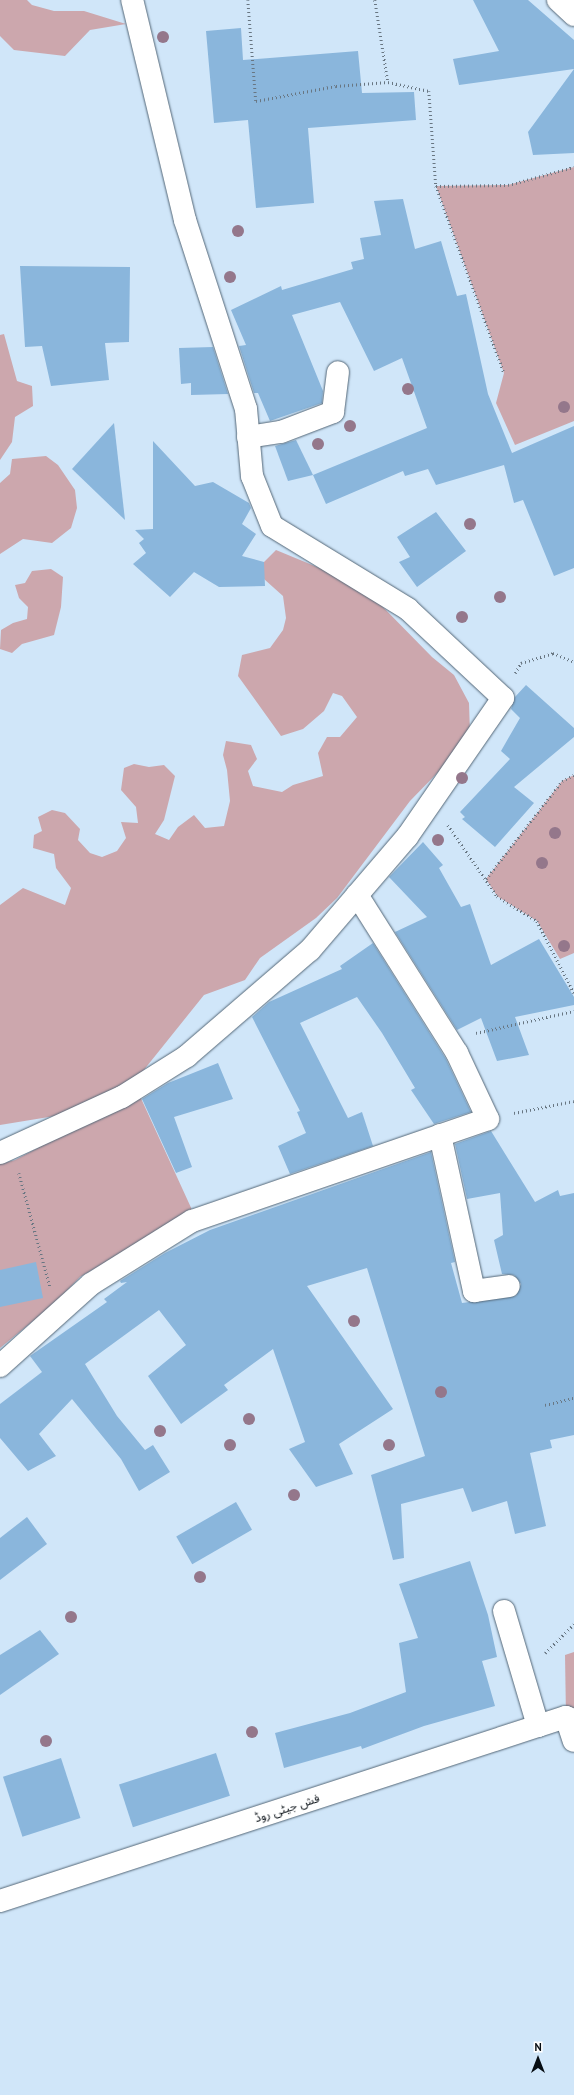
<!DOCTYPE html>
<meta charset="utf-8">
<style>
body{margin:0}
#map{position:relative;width:574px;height:2095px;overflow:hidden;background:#d0e6f9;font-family:"PT Sans","Noto Sans Arabic",sans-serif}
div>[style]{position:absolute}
.green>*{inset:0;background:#cca7ad}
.building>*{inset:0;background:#8ab6dc;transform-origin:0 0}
.path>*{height:2.5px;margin-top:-1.25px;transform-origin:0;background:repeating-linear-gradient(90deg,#687682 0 1px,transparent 0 4px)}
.roads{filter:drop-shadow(0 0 1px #546777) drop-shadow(0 0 1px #546777)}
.minor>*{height:22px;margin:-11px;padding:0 11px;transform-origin:11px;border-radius:11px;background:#fff}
.trees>*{width:12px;height:12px;margin:-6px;border-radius:50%;background:#94778b}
span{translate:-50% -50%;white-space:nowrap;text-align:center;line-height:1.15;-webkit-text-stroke:3px #fff;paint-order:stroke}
.street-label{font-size:12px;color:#060d13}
.north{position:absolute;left:518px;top:2039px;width:40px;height:40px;-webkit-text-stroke:3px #fff;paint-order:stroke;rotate:0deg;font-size:11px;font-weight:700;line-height:16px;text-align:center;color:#060d13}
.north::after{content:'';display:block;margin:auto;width:14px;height:18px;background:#060d13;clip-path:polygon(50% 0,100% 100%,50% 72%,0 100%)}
</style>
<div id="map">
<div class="green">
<div style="clip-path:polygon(0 0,27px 0,32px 5px,54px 11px,84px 11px,126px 24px,90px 30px,65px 56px,14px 50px,0 36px)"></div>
<div style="clip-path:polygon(574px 167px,574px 421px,515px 445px,496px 403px,504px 373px,436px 186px,508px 185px)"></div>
<div style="clip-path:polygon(4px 334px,17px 381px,32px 386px,33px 406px,15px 417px,12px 442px,0 460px,0 335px)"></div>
<div style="clip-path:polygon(46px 456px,58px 465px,75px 490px,77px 508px,71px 528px,52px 543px,23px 539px,0 554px,0 483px,10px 474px,12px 459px)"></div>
<div style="clip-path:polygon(276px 550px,346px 579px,377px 601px,432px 657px,454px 675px,469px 703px,470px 734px,445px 765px,410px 801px,337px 898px,316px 918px,260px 958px,245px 980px,204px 995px,135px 1081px,61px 1115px,0 1125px,0 905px,23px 888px,65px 905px,71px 888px,56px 868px,54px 854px,33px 848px,34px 835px,42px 831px,38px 817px,52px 810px,65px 813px,80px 829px,78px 840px,90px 853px,102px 857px,117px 851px,126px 838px,121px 822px,138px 823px,136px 807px,121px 790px,124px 768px,134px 764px,149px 767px,164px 765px,175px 776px,164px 820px,155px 834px,169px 840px,178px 827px,194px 815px,205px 828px,224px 826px,230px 801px,227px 770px,223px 755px,226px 741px,251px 745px,257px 759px,248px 771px,253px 786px,282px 792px,293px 785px,323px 776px,318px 753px,327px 737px,340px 737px,357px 717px,342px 696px,333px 693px,324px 711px,303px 729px,281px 736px,238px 676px,242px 655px,270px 648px,283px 630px,286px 618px,283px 596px,264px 579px,264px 562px)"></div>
<div style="clip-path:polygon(51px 569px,63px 577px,61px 607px,54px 635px,22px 644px,12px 653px,0 649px,1px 630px,13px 623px,27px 619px,28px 607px,19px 598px,15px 585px,25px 583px,32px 571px)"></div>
<div style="clip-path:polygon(574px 775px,574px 953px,560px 959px,537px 921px,497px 896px,486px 879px,562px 781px)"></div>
<div style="clip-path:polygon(139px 1094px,193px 1212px,80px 1277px,55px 1303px,0 1348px,0 1164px,15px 1160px)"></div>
<div style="clip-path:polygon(574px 1652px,574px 1713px,566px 1717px,565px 1655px)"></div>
</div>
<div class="building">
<div style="clip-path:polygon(473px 0,528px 0,574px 40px,574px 153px,533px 155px,528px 132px,574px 69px,459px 85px,453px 59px,499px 51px)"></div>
<div style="clip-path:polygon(241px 28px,243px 60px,358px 51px,362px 93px,414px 92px,416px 120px,308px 128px,314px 203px,256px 208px,248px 120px,214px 123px,206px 31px)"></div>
<div style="clip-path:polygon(403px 199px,415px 249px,441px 241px,457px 296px,466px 294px,488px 394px,512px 453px,574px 426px,574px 568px,554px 576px,523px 500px,514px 503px,504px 465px,436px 485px,428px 469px,405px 476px,403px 471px,326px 504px,313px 475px,427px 428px,402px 358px,374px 371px,340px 302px,292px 315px,323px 391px,322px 403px,270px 421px,258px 393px,254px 393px,239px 346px,246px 345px,231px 310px,281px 286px,282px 290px,353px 269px,351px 262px,364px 259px,360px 238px,381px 235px,374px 201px)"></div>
<div style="clip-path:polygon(20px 266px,130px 267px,129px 342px,105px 343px,109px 380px,51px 386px,42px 346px,25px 347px)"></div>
<div style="clip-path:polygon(213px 347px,228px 394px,191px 395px,191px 383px,181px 384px,179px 348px)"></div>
<div style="clip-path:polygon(114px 423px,125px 520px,72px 469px)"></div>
<div style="clip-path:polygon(296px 440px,313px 475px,288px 481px,275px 446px)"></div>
<div style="clip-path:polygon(153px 441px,195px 486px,213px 482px,249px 503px,251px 508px,242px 524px,256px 534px,242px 556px,264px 562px,265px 586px,219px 587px,194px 572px,170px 597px,133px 564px,146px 553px,139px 543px,144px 539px,135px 530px,153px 529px)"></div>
<div style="clip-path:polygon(436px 512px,466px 551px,417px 587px,399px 562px,410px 557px,397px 537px)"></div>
<div style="clip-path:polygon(526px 685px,574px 728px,574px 737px,514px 787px,534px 803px,495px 847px,462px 819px,465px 817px,460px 812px,510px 759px,501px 751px,520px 718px,511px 709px,515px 697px)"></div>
<div style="clip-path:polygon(423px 842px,443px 865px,439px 868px,461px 907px,470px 904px,491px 965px,539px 939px,574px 997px,574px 1005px,515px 1017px,529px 1055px,497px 1061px,481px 1018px,457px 1030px,395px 932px,427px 917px,389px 877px)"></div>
<div style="clip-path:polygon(373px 943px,446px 1059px,471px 1112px,434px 1124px,411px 1090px,415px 1088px,382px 1033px,357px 997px,300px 1023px,348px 1118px,362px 1112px,373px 1146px,290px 1174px,278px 1146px,306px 1133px,297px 1112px,300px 1111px,252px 1017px,269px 1002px,342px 969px,340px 966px)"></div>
<div style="clip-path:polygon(218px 1063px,233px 1099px,174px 1117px,192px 1167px,176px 1173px,142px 1099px,168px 1083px)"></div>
<div style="clip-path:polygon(491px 1131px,535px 1202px,558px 1190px,560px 1196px,574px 1193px,574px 1435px,550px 1440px,552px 1448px,530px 1453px,546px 1526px,515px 1534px,507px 1501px,472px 1512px,463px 1488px,401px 1504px,404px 1558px,393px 1560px,371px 1475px,425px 1456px,367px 1268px,307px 1286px,393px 1409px,339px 1444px,353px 1474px,316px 1487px,289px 1449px,305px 1442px,273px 1349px,224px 1385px,228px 1390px,181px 1424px,148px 1376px,186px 1345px,159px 1310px,85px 1364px,117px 1416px,145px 1450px,153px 1445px,170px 1472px,139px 1491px,121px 1459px,72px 1399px,39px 1434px,56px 1456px,28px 1471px,0 1438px,0 1404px,42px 1372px,30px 1356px,107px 1302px,104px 1299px,127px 1282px,121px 1283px,120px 1281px,165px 1253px,210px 1230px,431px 1152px,455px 1262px,451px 1263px,462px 1303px,516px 1296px,521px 1284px,514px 1275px,502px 1274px,494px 1240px,503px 1235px,500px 1193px,467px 1199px,455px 1144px)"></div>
<div style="clip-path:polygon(36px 1262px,43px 1298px,0 1307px,0 1270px)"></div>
<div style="left:236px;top:1502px;width:32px;height:69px;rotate:60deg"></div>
<div style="clip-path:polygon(27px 1517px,47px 1544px,0 1580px,0 1538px)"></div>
<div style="clip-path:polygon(470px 1561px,488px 1615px,497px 1657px,482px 1661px,495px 1706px,424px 1726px,362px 1749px,361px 1746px,284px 1768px,275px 1733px,350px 1713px,406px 1692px,399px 1643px,418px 1638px,399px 1584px)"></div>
<div style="clip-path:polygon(40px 1630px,59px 1654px,0 1695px,0 1655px)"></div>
<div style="left:216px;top:1753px;width:45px;height:102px;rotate:72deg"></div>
<div style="left:61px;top:1758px;width:63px;height:61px;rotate:72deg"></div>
</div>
<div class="path">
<div style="left:248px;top:0;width:101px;rotate:85.5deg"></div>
<div style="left:256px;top:101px;width:81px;rotate:-10.6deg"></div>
<div style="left:336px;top:86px;width:52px;rotate:-4.4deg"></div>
<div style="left:375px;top:0;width:83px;rotate:81deg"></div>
<div style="left:388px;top:82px;width:42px;rotate:12.4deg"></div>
<div style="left:429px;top:91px;width:95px;rotate:85.8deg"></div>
<div style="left:436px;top:186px;width:199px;rotate:70deg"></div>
<div style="left:436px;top:186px;width:72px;rotate:-0.8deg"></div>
<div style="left:508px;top:185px;width:68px;rotate:-15.3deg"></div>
<div style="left:515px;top:673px;width:12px;rotate:-59deg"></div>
<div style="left:521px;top:663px;width:34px;rotate:-17deg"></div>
<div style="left:553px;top:653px;width:23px;rotate:23deg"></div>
<div style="left:448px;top:825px;width:86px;rotate:55.4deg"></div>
<div style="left:497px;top:896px;width:47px;rotate:32deg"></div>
<div style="left:537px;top:921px;width:81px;rotate:62.8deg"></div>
<div style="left:486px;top:879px;width:124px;rotate:-52.2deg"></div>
<div style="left:562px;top:781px;width:13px;rotate:-27deg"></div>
<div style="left:476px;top:1033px;width:100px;rotate:-12.7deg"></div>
<div style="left:514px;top:1113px;width:61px;rotate:-11.3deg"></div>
<div style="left:19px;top:1173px;width:117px;rotate:74.7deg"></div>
<div style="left:545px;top:1405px;width:30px;rotate:-14deg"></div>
<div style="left:545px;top:1653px;width:41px;rotate:-45deg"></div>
</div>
<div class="roads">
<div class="minor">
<div style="left:558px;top:0;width:22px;rotate:43deg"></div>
<div style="left:248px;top:437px;width:33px;rotate:-9deg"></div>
<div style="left:281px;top:432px;width:56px;rotate:-21deg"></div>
<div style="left:333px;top:412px;width:40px;rotate:-82.9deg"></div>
<div style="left:440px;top:1135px;width:160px;rotate:77.7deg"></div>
<div style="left:474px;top:1291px;width:35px;rotate:-8deg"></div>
<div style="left:0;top:1153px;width:134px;rotate:-24.7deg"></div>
<div style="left:122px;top:1097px;width:77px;rotate:-32.2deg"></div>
<div style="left:187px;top:1056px;width:162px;rotate:-40.8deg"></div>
<div style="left:310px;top:950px;width:149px;rotate:-49.4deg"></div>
<div style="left:407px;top:837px;width:169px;rotate:-55.4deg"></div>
<div style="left:503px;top:698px;width:130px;rotate:-136.9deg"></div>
<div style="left:408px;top:609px;width:159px;rotate:-148.6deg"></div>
<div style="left:272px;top:526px;width:54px;rotate:-111.8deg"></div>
<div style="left:252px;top:476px;width:67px;rotate:-95.1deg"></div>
<div style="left:246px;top:409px;width:199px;rotate:-107.9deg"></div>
<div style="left:185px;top:220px;width:226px;rotate:-103.5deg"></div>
<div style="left:0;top:1366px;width:122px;rotate:-42deg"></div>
<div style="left:91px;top:1284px;width:119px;rotate:-32deg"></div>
<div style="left:192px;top:1221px;width:313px;rotate:-19deg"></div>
<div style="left:488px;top:1119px;width:73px;rotate:-115.2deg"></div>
<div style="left:457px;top:1053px;width:187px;rotate:-122.3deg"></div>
<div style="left:504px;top:1611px;width:120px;rotate:73.5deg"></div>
<div style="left:566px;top:1717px;width:25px;rotate:72deg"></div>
<div style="left:0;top:1901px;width:566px;rotate:-18.02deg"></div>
<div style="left:538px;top:1726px;width:29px;rotate:-18deg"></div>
<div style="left:566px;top:1717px;width:9px;rotate:21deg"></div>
</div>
</div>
<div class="trees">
<div style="left:163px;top:37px"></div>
<div style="left:238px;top:231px"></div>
<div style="left:230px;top:277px"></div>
<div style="left:408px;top:389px"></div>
<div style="left:564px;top:407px"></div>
<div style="left:350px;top:426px"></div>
<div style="left:318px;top:444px"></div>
<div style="left:470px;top:524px"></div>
<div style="left:500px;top:597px"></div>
<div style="left:462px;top:617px"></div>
<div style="left:462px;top:778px"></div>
<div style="left:555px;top:833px"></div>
<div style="left:438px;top:840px"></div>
<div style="left:542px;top:863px"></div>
<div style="left:564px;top:946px"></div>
<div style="left:354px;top:1321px"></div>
<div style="left:441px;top:1392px"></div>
<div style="left:249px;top:1419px"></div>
<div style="left:160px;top:1431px"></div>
<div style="left:230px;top:1445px"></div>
<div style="left:389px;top:1445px"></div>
<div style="left:294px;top:1495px"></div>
<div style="left:200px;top:1577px"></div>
<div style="left:71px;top:1617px"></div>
<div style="left:252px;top:1732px"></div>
<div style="left:46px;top:1741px"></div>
</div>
<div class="street-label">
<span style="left:287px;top:1808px;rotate:-18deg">فش جیٹی روڈ</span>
</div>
<div class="north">N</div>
</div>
